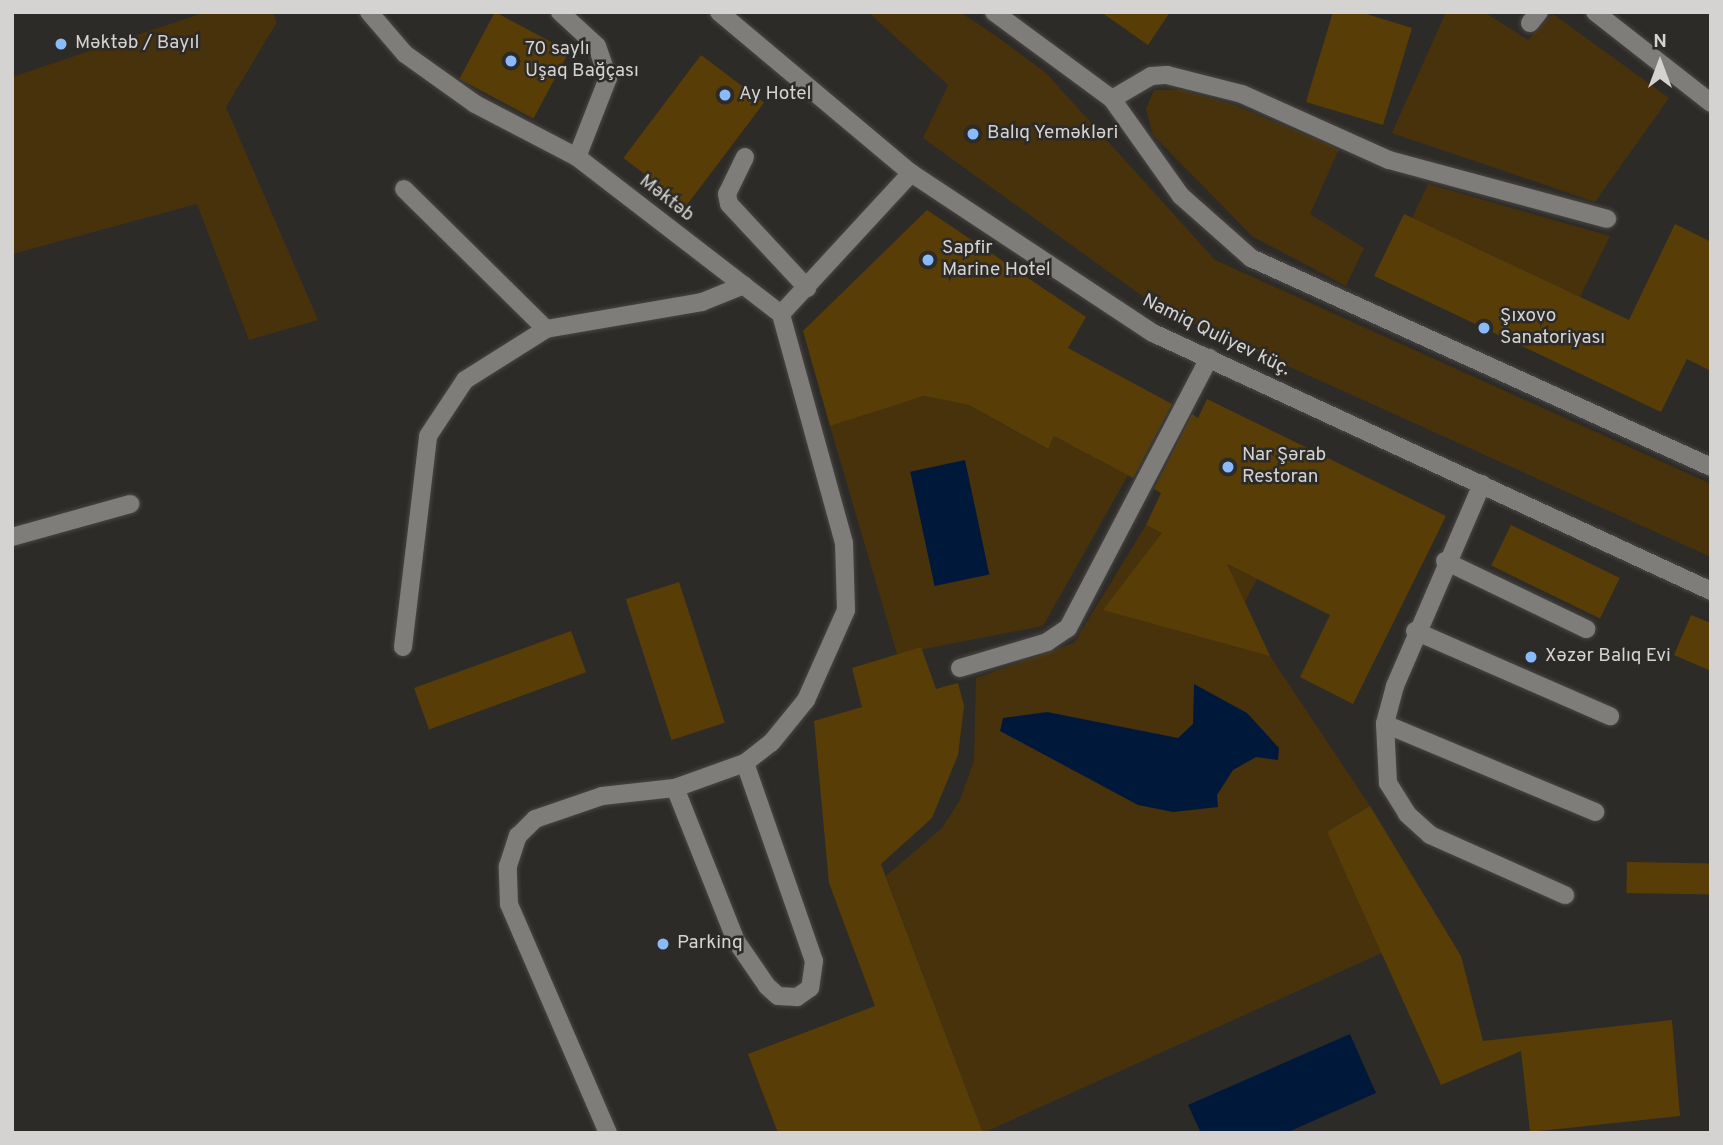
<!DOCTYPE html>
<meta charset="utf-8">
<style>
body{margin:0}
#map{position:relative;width:1723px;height:1145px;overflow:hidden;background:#2d2b28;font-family:Overpass,sans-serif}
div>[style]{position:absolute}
.green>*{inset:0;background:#48320b}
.water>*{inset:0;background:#00193b;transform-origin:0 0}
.building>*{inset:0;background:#593d07;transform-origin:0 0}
.roads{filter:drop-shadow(0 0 2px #484643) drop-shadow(0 0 2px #484643)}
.minor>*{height:18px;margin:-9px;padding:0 9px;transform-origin:9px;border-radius:9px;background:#7f7d79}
.dots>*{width:19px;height:19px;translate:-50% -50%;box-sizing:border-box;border:4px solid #2d2b28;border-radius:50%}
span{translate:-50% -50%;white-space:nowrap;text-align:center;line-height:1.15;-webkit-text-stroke:5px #2d2b28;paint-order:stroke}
.poi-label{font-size:19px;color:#d5d3d1}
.left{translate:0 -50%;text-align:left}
.street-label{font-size:19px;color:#d5d3d1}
.frame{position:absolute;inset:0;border:14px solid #d5d3d1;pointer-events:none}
.north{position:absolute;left:1625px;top:28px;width:70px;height:70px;-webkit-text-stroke:5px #2d2b28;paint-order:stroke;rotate:0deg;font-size:19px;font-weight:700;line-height:28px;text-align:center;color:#d5d3d1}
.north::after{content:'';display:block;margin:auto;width:24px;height:32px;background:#d5d3d1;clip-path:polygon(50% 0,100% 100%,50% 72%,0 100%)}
</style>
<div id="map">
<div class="green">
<div style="clip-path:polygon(206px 12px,272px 12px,277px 22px,226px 107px,318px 320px,249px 340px,197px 204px,12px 254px,12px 77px)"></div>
<div style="clip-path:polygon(868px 12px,960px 12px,996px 36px,1046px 73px,1215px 260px,1711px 484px,1711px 557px,1159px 308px,923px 138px,948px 85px)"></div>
<div style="clip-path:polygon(1446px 12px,1484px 12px,1528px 40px,1553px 14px,1669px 98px,1595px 202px,1392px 133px)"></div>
<div style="clip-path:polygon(1154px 90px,1182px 90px,1234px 105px,1339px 149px,1310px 214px,1364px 248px,1346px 286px,1252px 236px,1153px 135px,1146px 109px)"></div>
<div style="clip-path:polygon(1428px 184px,1610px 236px,1580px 297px,1412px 218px)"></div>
<div style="clip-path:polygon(924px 396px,969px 405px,1047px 449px,1054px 436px,1128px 475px,1043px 626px,897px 654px,830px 426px)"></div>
<div style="clip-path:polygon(1146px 525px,1257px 579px,1245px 602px,1270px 656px,1370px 806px,1328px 833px,1384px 952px,983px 1133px,886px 876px,942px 828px,960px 800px,974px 761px,976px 678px,1074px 643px)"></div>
</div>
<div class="water">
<div style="left:965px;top:460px;width:117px;height:56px;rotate:78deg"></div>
<div style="clip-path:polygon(1194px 684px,1247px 713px,1279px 748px,1278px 760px,1256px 757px,1233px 770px,1217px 795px,1218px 807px,1173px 812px,1138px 805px,1000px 731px,1003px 718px,1047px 712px,1178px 738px,1193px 724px)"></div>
<div style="clip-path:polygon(1350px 1034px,1376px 1093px,1286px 1133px,1201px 1133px,1188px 1105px)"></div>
</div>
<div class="building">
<div style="left:495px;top:12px;width:84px;height:76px;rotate:28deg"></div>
<div style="clip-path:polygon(1101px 12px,1170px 12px,1148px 45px)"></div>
<div style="clip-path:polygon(1333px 12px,1360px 12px,1412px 28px,1383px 125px,1306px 102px)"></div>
<div style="left:701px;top:55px;width:79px;height:129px;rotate:37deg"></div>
<div style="clip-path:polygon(927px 210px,1086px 317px,1068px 348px,1172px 404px,1133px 478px,1054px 436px,1048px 449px,969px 405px,924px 396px,830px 426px,803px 331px)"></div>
<div style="clip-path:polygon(1404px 214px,1629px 320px,1675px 224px,1711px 242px,1711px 371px,1687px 359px,1661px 412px,1374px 276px)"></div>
<div style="clip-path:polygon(1207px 399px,1446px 516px,1353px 704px,1300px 677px,1330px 615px,1227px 564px,1270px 656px,1103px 610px,1162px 533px,1146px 525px,1161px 493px,1154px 489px,1192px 414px,1198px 418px)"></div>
<div style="left:1511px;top:525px;width:121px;height:45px;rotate:26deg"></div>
<div style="left:679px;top:582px;width:148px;height:56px;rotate:72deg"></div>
<div style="clip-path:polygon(1691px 615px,1711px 623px,1711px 671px,1674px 655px)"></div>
<div style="left:571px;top:631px;width:44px;height:167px;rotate:70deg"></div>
<div style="clip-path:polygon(921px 647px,936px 689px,958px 683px,964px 706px,958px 755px,932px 818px,881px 864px,983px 1133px,778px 1133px,748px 1054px,875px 1006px,829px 883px,814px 721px,862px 707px,852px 668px)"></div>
<div style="clip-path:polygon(1370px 806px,1461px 956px,1483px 1041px,1672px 1020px,1680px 1116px,1530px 1132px,1521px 1051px,1441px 1085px,1327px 832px)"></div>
<div style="left:1627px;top:862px;width:84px;height:31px;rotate:1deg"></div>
</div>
<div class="roads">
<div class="minor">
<div style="left:369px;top:12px;width:55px;rotate:49.4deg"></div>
<div style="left:405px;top:54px;width:86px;rotate:35.5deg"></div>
<div style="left:475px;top:104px;width:115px;rotate:27.5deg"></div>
<div style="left:577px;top:157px;width:257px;rotate:37.6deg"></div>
<div style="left:781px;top:314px;width:192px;rotate:-47.3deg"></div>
<div style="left:560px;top:12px;width:50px;rotate:42.6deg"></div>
<div style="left:597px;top:46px;width:34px;rotate:71deg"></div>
<div style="left:608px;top:78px;width:85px;rotate:111.4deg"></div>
<div style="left:719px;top:12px;width:251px;rotate:40deg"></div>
<div style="left:911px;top:173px;width:290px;rotate:33.5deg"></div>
<div style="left:1153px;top:333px;width:615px;rotate:24.81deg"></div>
<div style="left:994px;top:12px;width:147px;rotate:36.4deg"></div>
<div style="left:1112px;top:99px;width:119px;rotate:54.6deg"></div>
<div style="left:1181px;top:196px;width:94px;rotate:41.5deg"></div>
<div style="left:1251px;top:258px;width:505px;rotate:24.43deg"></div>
<div style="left:1595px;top:12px;width:147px;rotate:38.1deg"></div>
<div style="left:1530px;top:23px;width:14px;rotate:-51deg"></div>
<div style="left:1112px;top:99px;width:45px;rotate:-30.5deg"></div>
<div style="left:1151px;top:76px;width:16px;rotate:-4deg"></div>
<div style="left:1167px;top:75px;width:77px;rotate:14.2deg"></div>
<div style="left:1242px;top:94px;width:161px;rotate:24.2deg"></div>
<div style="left:1389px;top:160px;width:226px;rotate:15.1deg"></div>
<div style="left:745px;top:157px;width:41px;rotate:115.9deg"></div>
<div style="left:727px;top:194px;width:10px;rotate:79deg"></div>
<div style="left:729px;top:204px;width:115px;rotate:47.1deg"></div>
<div style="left:404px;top:189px;width:199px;rotate:44.6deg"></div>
<div style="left:546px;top:329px;width:158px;rotate:-9.8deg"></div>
<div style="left:702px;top:302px;width:45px;rotate:-22deg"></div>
<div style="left:1482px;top:484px;width:220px;rotate:113.3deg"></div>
<div style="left:1395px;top:686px;width:39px;rotate:105deg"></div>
<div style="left:1385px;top:724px;width:59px;rotate:87.1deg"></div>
<div style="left:1388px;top:783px;width:36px;rotate:58deg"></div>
<div style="left:1407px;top:814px;width:31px;rotate:42deg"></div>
<div style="left:1430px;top:835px;width:148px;rotate:24deg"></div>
<div style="left:12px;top:537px;width:123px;rotate:-15.6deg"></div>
<div style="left:1445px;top:561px;width:157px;rotate:25.7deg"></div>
<div style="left:1415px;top:631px;width:213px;rotate:23.6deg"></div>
<div style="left:403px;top:647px;width:212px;rotate:-83.2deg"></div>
<div style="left:428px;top:436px;width:67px;rotate:-56.5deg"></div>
<div style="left:465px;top:380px;width:96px;rotate:-32.2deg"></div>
<div style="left:960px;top:668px;width:91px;rotate:-16.6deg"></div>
<div style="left:1047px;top:642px;width:25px;rotate:-34deg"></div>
<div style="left:1068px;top:628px;width:305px;rotate:-62.4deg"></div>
<div style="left:1385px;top:724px;width:228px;rotate:22.7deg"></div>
<div style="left:745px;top:763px;width:210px;rotate:70.8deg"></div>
<div style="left:814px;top:961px;width:27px;rotate:98deg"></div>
<div style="left:810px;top:988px;width:16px;rotate:145deg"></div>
<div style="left:797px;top:997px;width:19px;rotate:-177deg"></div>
<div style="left:778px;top:996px;width:15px;rotate:-138deg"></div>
<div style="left:767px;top:986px;width:55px;rotate:-124.6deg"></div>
<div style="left:736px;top:941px;width:165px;rotate:-111.7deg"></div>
<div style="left:675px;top:788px;width:74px;rotate:-19.7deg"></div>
<div style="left:745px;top:763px;width:33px;rotate:-38deg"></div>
<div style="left:771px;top:743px;width:55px;rotate:-50.9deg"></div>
<div style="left:806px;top:700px;width:98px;rotate:-66deg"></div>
<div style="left:846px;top:610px;width:67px;rotate:-91.7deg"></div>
<div style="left:844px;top:543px;width:238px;rotate:-105.4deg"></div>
<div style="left:608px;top:1133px;width:249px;rotate:-113.4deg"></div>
<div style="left:509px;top:904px;width:38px;rotate:-92deg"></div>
<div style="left:508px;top:866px;width:32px;rotate:-72deg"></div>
<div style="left:518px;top:836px;width:24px;rotate:-45deg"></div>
<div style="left:535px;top:819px;width:71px;rotate:-18.9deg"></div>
<div style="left:602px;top:796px;width:73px;rotate:-6.3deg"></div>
</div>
</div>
<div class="dots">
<div style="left:61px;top:44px;background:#88bafc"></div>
<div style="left:511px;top:61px;background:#88bafc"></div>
<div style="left:725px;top:95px;background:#88bafc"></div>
<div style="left:973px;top:134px;background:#88bafc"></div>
<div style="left:928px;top:260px;background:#88bafc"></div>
<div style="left:1484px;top:328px;background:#88bafc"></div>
<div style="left:1228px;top:467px;background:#88bafc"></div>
<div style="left:1531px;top:657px;background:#88bafc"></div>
<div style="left:663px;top:944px;background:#88bafc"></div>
</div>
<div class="poi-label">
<span class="left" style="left:75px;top:44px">Mәktәb / Bayıl</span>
<span class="left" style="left:525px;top:61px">70 saylı<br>Uşaq Bağçası</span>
<span class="left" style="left:739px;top:95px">Ay Hotel</span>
<span class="left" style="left:987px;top:134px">Balıq Yeməkləri</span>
<span class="left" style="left:942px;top:260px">Sapfir<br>Marine Hotel</span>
<span class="left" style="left:1500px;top:328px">Şıxovo<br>Sanatoriyası</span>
<span class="left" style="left:1242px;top:467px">Nar Şərab<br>Restoran</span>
<span class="left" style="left:1545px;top:657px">Xəzər Balıq Evi</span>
<span class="left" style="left:677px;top:944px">Parkinq</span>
</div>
<div class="street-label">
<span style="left:666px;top:199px;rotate:38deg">Məktəb</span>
<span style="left:1216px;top:336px;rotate:26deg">Namiq Quliyev küç.</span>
</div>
<div class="frame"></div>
<div class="north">N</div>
</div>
